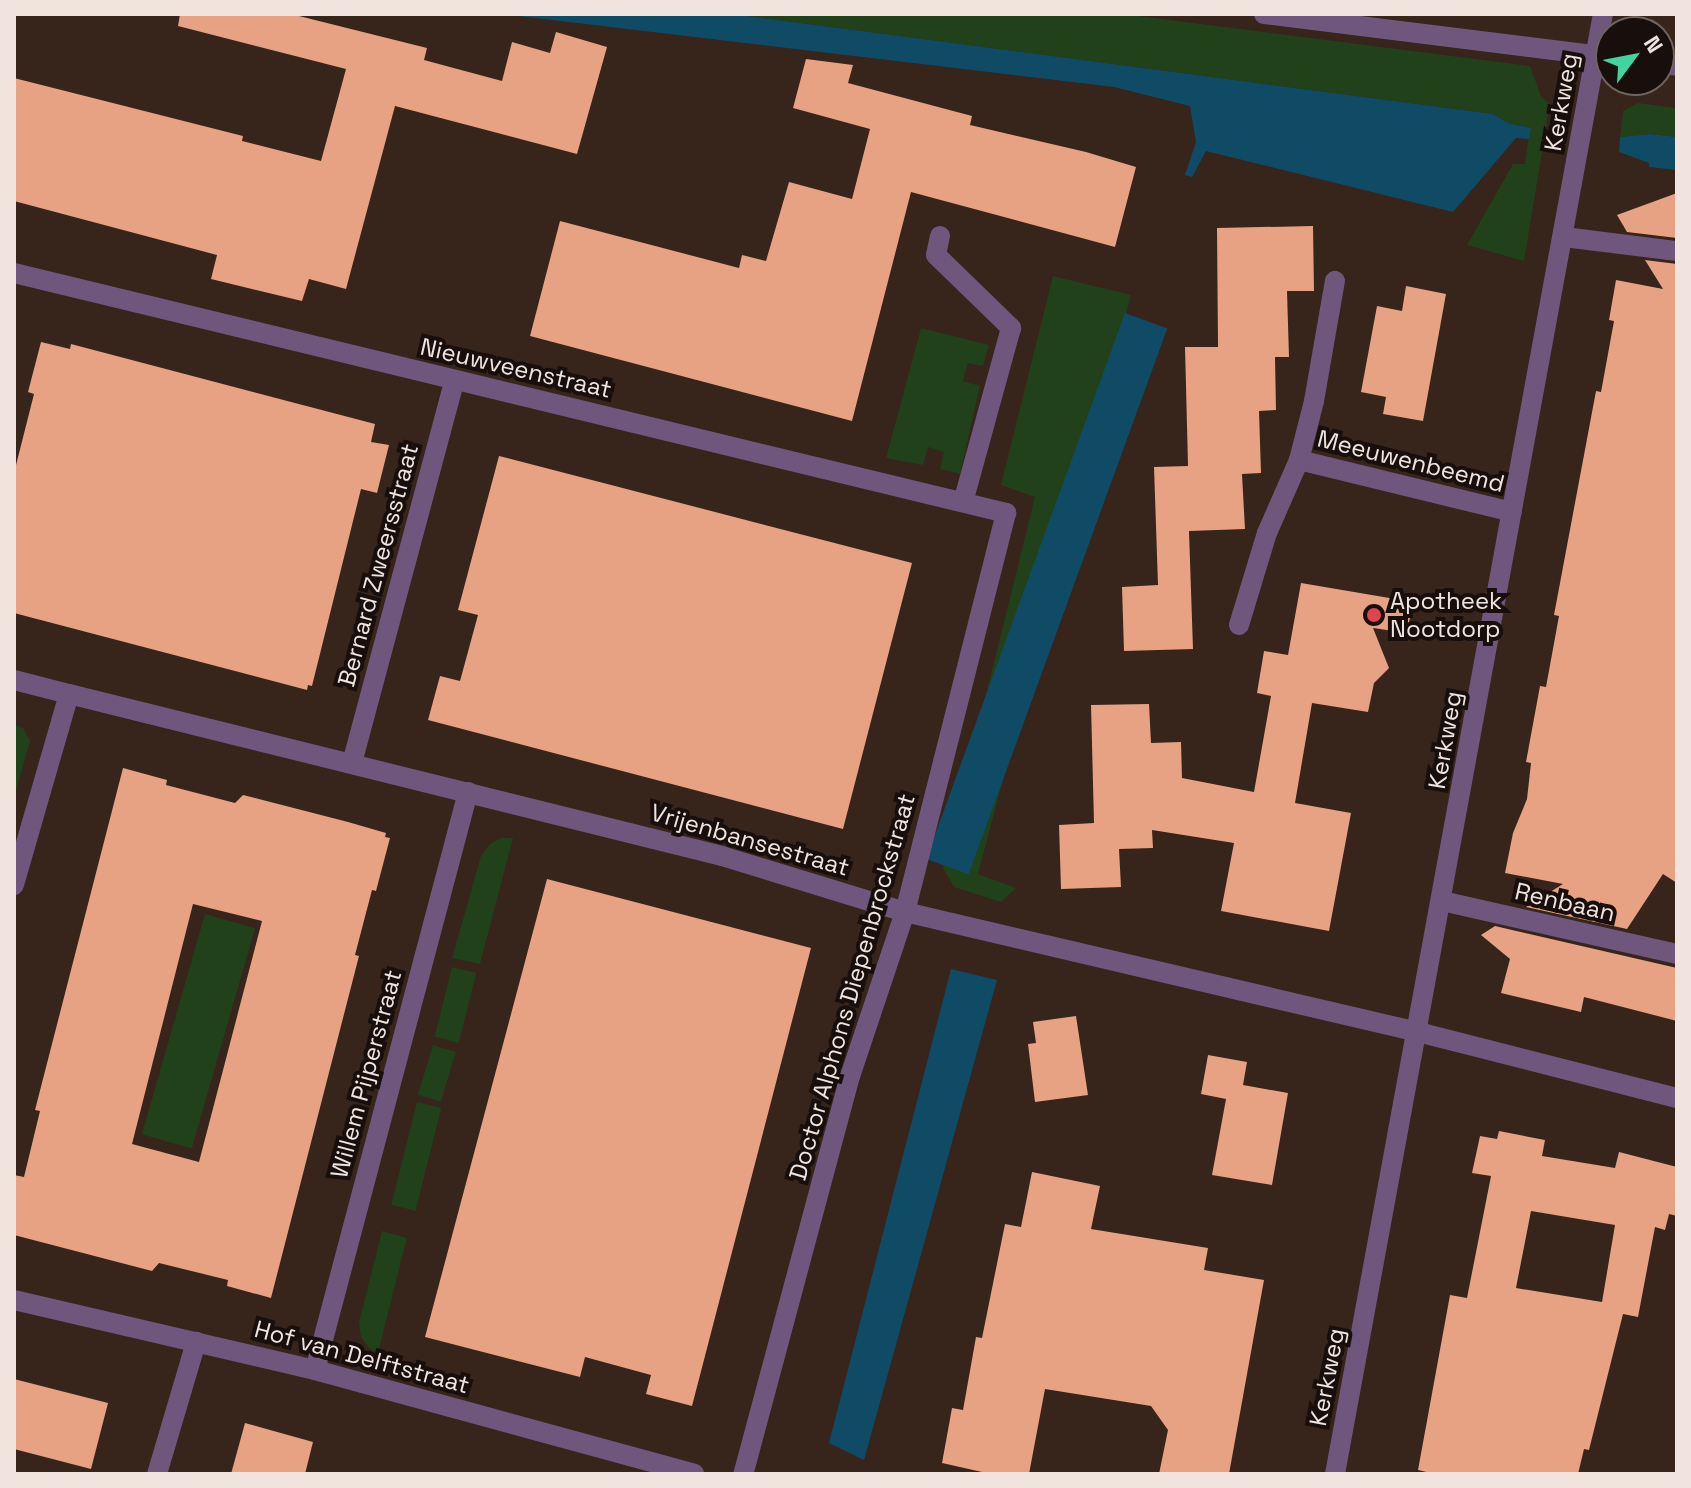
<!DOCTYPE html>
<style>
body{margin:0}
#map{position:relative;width:1691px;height:1488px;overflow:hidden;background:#37241b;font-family:"Space Grotesk",sans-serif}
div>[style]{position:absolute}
.green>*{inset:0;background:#21411a;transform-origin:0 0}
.water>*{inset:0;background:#104b66;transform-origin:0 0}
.building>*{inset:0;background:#e6a283}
.minor>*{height:20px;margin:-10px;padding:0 10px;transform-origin:10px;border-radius:10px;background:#6e567d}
.dots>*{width:22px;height:22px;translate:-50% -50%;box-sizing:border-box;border:4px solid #180f0c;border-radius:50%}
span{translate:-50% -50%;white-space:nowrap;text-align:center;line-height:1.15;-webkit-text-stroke:8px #180f0c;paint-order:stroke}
.street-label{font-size:24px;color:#f1e4de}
.poi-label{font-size:24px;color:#f1e4de}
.left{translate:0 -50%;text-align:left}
.frame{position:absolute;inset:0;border:16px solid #f1e4de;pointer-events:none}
.north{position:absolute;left:1595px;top:16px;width:80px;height:80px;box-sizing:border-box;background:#180f0c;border:2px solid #6f6460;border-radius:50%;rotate:58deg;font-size:22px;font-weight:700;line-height:32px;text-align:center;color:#f1e4de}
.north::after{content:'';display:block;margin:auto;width:28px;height:36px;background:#42d4a0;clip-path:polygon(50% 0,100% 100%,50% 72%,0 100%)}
</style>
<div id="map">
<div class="green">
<div style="clip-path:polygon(732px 14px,1122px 14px,1530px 66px,1541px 96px,1550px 104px,1524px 261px,1467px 245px,1513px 164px,1525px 164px,1530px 128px,1508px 123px,1493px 114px)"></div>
<div style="clip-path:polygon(1638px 103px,1677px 108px,1677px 137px,1650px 134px,1620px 137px,1623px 111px)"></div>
<div style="clip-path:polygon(1053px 276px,1131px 295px,978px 874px,1016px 888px,1001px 902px,954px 887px,943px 868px,1035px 497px,1001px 485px)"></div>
<div style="clip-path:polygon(921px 328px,989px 345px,983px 366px,968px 363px,963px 381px,980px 386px,960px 474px,940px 469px,944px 452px,928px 447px,923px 465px,886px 458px)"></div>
<div style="clip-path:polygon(14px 725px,23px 728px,30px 741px,14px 798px)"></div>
<div style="clip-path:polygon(501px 838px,513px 838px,480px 964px,452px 958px,481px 856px,490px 844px)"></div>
<div style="left:205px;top:914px;width:52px;height:229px;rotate:16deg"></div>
<div style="left:452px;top:967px;width:25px;height:72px;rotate:14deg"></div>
<div style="left:433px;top:1045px;width:24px;height:52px;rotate:17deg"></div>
<div style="left:417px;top:1102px;width:25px;height:106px;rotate:14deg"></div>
<div style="clip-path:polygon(382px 1231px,407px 1238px,378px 1353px,368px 1347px,361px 1337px,359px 1322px)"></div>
</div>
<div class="water">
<div style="clip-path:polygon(502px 14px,732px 14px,1493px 114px,1508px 123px,1531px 128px,1529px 139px,1516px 138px,1453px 212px,1206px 151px,1192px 177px,1185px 175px,1196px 142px,1190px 106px,1114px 87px)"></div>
<div style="clip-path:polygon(1650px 134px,1677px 137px,1677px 170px,1649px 167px,1649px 163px,1619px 152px,1620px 137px)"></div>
<div style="left:1125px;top:313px;width:45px;height:581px;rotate:20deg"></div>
<div style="clip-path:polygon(951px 969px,997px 980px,864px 1460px,829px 1443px)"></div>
</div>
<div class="building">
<div style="clip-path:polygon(180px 14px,291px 14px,427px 48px,424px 60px,502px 81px,512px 42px,550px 53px,556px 32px,607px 47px,577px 154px,395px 106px,346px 289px,309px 279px,302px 301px,211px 279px,217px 255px,14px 201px,14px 78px,243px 136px,242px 141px,321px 161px,346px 69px,178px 26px)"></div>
<div style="clip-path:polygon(806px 59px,853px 65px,848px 83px,972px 116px,970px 125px,1086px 152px,1136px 167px,1115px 247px,911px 192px,852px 421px,530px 336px,560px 221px,739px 268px,742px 255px,766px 261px,789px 182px,852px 199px,870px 129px,793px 108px)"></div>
<div style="clip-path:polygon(1677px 193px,1677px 238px,1627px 232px,1617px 215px)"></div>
<div style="clip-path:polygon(1313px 226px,1314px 291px,1287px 291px,1289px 357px,1275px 357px,1276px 410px,1259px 411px,1261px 473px,1242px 474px,1245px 529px,1189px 531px,1193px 649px,1124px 651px,1122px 587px,1158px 585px,1154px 467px,1188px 466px,1185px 347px,1218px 347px,1217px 228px)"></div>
<div style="clip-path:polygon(1645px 260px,1677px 264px,1677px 883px,1663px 874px,1627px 929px,1526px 907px,1563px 884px,1505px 873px,1513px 833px,1527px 799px,1531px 763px,1526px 762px,1540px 686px,1546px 687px,1559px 616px,1554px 615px,1596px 391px,1601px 392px,1614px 321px,1609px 320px,1616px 280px,1663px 289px)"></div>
<div style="clip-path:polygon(1406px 286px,1446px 294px,1423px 421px,1383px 414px,1386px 397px,1361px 392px,1377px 306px,1402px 311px)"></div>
<div style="clip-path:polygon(41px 342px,70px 349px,71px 344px,375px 424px,371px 442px,389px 445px,377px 493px,361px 489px,312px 686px,308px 685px,307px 690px,14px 613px,14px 473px,34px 394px,28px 392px)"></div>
<div style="clip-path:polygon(499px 456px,912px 563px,843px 829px,428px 720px,440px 676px,460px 681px,478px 615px,458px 610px)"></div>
<div style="clip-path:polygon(1301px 583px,1413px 602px,1407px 633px,1373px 628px,1389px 668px,1374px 683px,1368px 712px,1312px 703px,1295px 803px,1351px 813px,1329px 931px,1221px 911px,1234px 843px,1152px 830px,1153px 848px,1119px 849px,1121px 887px,1061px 889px,1059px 825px,1094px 823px,1091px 705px,1149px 704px,1151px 743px,1181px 742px,1182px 778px,1254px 792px,1271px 696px,1257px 693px,1264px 651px,1288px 655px)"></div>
<div style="clip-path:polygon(evenodd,123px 768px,167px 780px,166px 785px,235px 803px,243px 795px,348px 822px,386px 833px,385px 837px,390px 838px,376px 891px,372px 890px,355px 955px,359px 956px,271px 1298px,227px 1286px,228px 1280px,159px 1263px,152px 1271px,14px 1235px,14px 1175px,24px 1177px,40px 1111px,35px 1110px,123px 768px,193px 904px,262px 921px,199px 1162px,132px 1144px,193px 904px)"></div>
<div style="clip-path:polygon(547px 879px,811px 948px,692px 1406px,646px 1394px,651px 1375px,585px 1357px,580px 1377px,425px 1337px)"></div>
<div style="clip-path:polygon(1495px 926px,1677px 968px,1677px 1021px,1584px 997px,1581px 1012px,1501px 993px,1510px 959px,1481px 935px)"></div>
<div style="clip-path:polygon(1076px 1016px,1088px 1095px,1035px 1102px,1028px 1044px,1036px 1043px,1033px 1022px)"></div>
<div style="clip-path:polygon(1208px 1055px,1247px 1062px,1243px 1085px,1288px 1093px,1272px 1185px,1212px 1175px,1226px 1099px,1201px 1094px)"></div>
<div style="clip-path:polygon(evenodd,1499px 1131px,1545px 1140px,1542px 1156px,1615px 1168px,1619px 1152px,1677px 1167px,1677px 1216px,1669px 1214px,1665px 1230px,1655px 1227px,1638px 1317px,1623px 1314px,1589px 1450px,1584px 1449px,1578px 1474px,1435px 1474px,1418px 1470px,1450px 1295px,1467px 1298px,1491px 1176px,1472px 1173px,1480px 1136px,1497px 1139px,1499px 1131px,1531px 1211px,1615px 1225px,1602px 1302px,1516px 1288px,1531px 1211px)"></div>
<div style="clip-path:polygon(1032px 1172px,1100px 1186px,1091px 1229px,1208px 1248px,1204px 1270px,1264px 1280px,1229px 1474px,1159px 1474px,1168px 1430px,1151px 1406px,1045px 1389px,1029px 1474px,991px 1474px,942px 1463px,952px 1408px,963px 1410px,976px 1337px,982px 1338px,1005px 1224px,1021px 1227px)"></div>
<div style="clip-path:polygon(14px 1379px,108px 1403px,91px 1469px,14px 1449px)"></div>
<div style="clip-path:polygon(245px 1423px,313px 1442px,305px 1474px,231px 1474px)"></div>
</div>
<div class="minor">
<div style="left:1264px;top:14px;width:350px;rotate:7.1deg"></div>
<div style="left:1659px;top:63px;width:18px;rotate:9deg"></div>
<div style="left:940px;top:236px;width:19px;rotate:102deg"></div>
<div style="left:936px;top:255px;width:105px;rotate:44.2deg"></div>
<div style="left:1011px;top:328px;width:180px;rotate:105.4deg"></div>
<div style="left:1564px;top:237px;width:114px;rotate:7.1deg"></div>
<div style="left:14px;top:273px;width:1021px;rotate:13.6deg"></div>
<div style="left:1006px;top:513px;width:412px;rotate:104.2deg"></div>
<div style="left:905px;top:912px;width:173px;rotate:108.5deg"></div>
<div style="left:850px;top:1076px;width:412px;rotate:105deg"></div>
<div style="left:1299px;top:460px;width:219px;rotate:13.7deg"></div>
<div style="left:1239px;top:625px;width:96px;rotate:-73.1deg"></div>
<div style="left:1267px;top:533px;width:80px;rotate:-66.3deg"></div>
<div style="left:1299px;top:460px;width:61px;rotate:-75.7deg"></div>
<div style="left:1314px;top:401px;width:122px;rotate:-80.1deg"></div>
<div style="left:14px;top:680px;width:57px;rotate:14.3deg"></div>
<div style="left:69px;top:694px;width:199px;rotate:106.1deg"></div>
<div style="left:69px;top:694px;width:673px;rotate:13.93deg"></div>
<div style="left:722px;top:856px;width:191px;rotate:17deg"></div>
<div style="left:905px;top:912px;width:527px;rotate:13.17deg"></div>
<div style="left:1418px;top:1032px;width:267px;rotate:14.3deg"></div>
<div style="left:352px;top:763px;width:395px;rotate:-75deg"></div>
<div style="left:1442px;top:901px;width:241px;rotate:12.7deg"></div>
<div style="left:14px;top:1300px;width:309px;rotate:13.1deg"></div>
<div style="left:315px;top:1370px;width:393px;rotate:15.3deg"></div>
<div style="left:315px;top:1370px;width:598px;rotate:-75.17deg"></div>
<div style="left:157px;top:1474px;width:138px;rotate:-73.5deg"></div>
<div style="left:1335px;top:1474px;width:1484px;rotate:-79.6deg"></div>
</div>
<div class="dots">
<div style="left:1374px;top:615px;background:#e0444e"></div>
</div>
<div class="street-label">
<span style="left:1561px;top:102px;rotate:-80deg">Kerkweg</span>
<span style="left:516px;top:368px;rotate:13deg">Nieuwveenstraat</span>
<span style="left:1411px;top:461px;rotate:14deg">Meeuwenbeemd</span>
<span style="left:378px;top:565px;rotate:-75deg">Bernard Zweersstraat</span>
<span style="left:1445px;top:740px;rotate:-80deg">Kerkweg</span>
<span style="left:750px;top:840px;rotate:16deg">Vrijenbansestraat</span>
<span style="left:1565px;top:902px;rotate:13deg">Renbaan</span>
<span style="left:852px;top:987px;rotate:-74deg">Doctor Alphons Diepenbrockstraat</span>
<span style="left:366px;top:1074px;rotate:-75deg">Willem Pijperstraat</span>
<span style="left:362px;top:1357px;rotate:15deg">Hof van Delftstraat</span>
<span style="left:1327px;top:1377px;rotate:-79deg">Kerkweg</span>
</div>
<div class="poi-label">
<span class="left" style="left:1390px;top:615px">Apotheek<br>Nootdorp</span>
</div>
<div class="frame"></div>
<div class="north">N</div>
</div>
